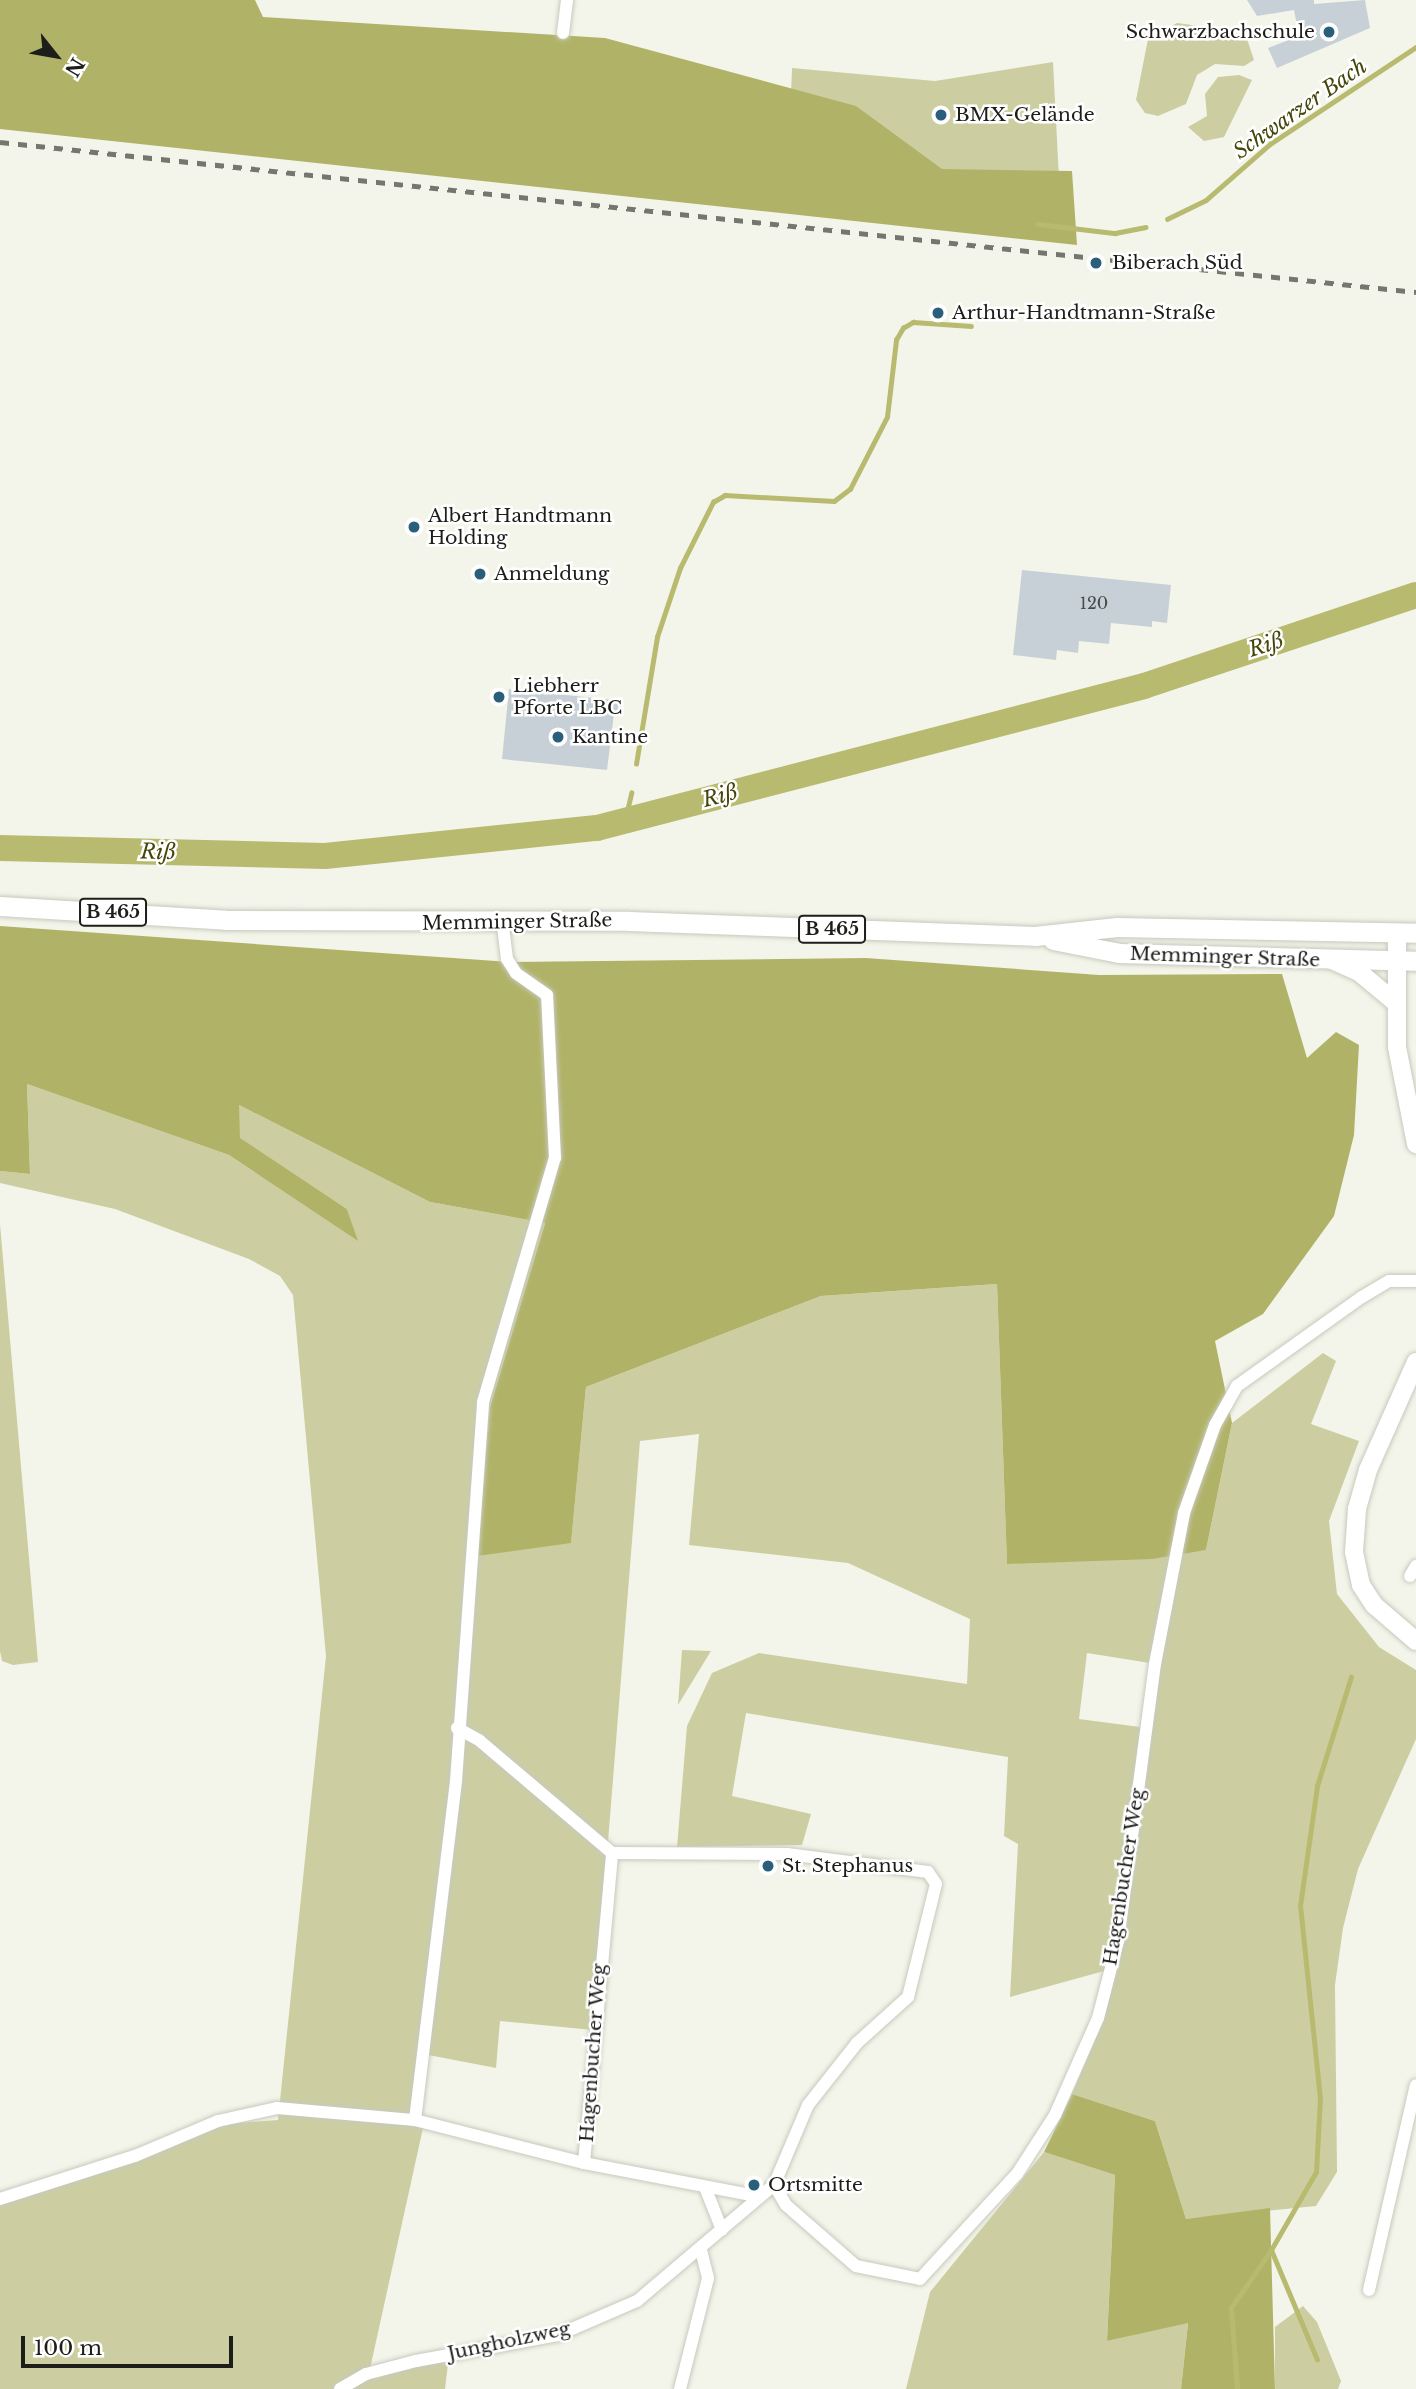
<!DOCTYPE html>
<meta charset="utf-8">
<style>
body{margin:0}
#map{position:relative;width:1416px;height:2389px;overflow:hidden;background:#f4f5ea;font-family:"Libre Baskerville",serif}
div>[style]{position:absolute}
.green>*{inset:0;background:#cccea2}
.forest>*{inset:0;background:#b0b367}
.stream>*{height:4.5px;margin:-2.25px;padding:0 2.25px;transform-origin:2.25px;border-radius:2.25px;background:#b8bb6f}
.river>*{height:26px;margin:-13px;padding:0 13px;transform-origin:13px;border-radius:13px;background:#b8bb6f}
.building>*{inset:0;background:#c6d0d6}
.roads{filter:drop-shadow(0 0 2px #c8c9be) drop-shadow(0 0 2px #c8c9be)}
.street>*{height:12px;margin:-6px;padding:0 6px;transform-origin:6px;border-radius:6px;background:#fff}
.secondary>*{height:18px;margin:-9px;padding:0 9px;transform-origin:9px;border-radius:9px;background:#fff}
.primary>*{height:19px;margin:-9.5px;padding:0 9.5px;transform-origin:9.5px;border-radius:9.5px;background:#fff}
.rail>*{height:4.5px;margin-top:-2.25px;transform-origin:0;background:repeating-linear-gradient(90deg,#767670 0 9px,transparent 0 18px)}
.dots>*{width:19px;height:19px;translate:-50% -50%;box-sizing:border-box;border:4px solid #fff;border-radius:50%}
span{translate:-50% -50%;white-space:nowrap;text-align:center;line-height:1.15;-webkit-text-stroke:5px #fff;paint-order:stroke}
.number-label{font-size:16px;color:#474a49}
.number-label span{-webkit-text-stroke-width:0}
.shield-label span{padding:2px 5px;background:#fff;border:2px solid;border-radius:5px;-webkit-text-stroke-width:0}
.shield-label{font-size:18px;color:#1d1d1a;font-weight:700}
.poi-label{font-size:19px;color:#1d1d1a}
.right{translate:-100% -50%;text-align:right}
.left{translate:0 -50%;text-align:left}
.street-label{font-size:19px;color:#1d1d1a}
.water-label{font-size:21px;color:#454609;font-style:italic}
.north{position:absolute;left:21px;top:21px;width:70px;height:70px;-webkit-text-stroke:5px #fff;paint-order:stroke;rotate:121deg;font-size:19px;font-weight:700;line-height:28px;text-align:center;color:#1d1d1a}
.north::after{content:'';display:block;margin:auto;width:24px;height:32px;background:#1d1d1a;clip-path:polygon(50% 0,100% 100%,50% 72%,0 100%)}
.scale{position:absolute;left:21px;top:2336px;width:212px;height:32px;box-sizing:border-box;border:4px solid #1d1d1a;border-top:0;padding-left:9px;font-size:21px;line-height:24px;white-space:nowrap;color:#1d1d1a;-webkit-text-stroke:5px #fff;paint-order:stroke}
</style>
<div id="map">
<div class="green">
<div style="clip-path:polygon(1177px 23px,1207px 27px,1219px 38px,1245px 33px,1254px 60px,1244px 66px,1215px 64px,1197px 75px,1186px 104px,1158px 116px,1145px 113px,1136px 100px,1148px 39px)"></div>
<div style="clip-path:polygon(1053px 62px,1060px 198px,894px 181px,791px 95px,792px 68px,935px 81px)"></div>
<div style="clip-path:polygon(1239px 75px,1252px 80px,1224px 137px,1204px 141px,1188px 127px,1207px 116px,1205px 94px,1218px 77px)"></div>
<div style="clip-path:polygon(evenodd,27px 1084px,229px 1155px,357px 1240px,347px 1209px,239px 1138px,239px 1105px,430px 1202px,545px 1223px,490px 1407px,571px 1542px,586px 1387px,821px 1296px,997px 1284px,1007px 1563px,1206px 1550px,1232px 1423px,1323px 1353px,1336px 1361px,1311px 1424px,1359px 1441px,1329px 1521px,1337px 1594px,1379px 1647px,1416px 1670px,1416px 1739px,1358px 1869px,1343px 1928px,1335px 1985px,1337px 2172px,1316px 2206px,1186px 2219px,1155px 2121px,1072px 2094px,1104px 2019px,1115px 1968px,1010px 1997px,1018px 1844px,1004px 1836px,1008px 1757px,746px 1713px,732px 1796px,811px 1814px,802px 1845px,677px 1847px,687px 1726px,712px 1673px,759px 1653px,967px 1684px,970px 1619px,848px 1563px,689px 1545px,699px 1434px,640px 1441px,593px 2030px,500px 2021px,496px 2068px,418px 2053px,408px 2125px,423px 2128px,368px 2378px,449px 2356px,445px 2389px,350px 2389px,347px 2380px,333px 2389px,0 2389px,0 2202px,223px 2124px,278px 2120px,326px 1656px,293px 1295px,280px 1276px,249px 1259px,115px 1209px,0 1183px,0 1171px,30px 1174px,27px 1084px,1087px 1653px,1150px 1663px,1140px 1727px,1079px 1719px,1087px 1653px)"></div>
<div style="clip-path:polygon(0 1224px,38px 1662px,13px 1665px,2px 1661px,0 1651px)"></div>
<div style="clip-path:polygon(682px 1650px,711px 1651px,678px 1705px)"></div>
<div style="clip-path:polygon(1044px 2152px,1115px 2175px,1107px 2341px,1188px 2322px,1181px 2389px,906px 2389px,930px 2292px)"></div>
<div style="clip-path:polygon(1303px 2306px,1317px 2322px,1341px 2381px,1338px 2389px,1275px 2389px,1275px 2327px)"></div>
</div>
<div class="forest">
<div style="clip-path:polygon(0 0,255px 0,263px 17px,605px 38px,856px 106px,942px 169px,1072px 171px,1077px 245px,0 129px)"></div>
<div style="clip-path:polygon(0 926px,511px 962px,866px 958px,1099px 975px,1282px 974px,1307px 1058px,1336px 1032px,1359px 1045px,1354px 1135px,1334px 1216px,1263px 1314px,1215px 1341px,1232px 1423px,1206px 1550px,1152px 1559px,1007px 1564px,997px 1284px,821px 1296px,586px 1387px,571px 1543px,477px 1556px,490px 1407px,545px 1223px,430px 1202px,239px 1105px,240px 1138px,347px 1209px,358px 1241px,229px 1155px,27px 1084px,30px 1174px,0 1171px)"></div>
<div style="clip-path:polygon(1072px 2094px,1155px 2121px,1186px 2219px,1270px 2208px,1275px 2389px,1181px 2389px,1188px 2323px,1107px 2341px,1115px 2175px,1044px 2152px)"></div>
</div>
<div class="stream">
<div style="left:1167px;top:219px;width:43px;rotate:-26deg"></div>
<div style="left:1206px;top:200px;width:85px;rotate:-41.2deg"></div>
<div style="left:1270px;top:144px;width:175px;rotate:-33.6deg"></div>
<div style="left:1038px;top:224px;width:78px;rotate:6.7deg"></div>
<div style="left:1115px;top:233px;width:31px;rotate:-11deg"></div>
<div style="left:636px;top:764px;width:129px;rotate:-80.6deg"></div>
<div style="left:657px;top:637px;width:73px;rotate:-71.6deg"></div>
<div style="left:680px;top:568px;width:74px;rotate:-63.4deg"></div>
<div style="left:713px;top:502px;width:14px;rotate:-30deg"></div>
<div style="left:725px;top:495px;width:109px;rotate:3.2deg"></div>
<div style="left:834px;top:501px;width:20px;rotate:-37deg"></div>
<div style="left:850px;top:489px;width:81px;rotate:-62.8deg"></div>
<div style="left:887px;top:417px;width:78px;rotate:-83.3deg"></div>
<div style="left:896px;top:340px;width:14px;rotate:-60deg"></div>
<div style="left:903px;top:328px;width:12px;rotate:-31deg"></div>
<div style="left:913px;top:322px;width:58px;rotate:3.9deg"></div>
<div style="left:625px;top:820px;width:28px;rotate:-77deg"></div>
<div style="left:1317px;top:2360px;width:119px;rotate:-112.7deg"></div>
<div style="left:1271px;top:2250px;width:90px;rotate:-60deg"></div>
<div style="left:1316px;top:2172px;width:73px;rotate:-86.9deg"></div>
<div style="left:1320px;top:2099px;width:194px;rotate:-95.9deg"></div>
<div style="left:1300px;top:1906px;width:121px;rotate:-81.9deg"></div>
<div style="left:1317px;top:1786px;width:114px;rotate:-72.7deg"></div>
<div style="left:1237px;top:2389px;width:81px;rotate:-94.2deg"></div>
<div style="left:1231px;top:2308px;width:70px;rotate:-55.4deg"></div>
</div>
<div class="river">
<div style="left:0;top:848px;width:325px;rotate:1.4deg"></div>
<div style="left:325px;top:856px;width:273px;rotate:-5.9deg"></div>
<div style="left:597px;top:828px;width:565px;rotate:-14.55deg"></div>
<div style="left:1144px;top:686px;width:287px;rotate:-18.5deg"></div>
</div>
<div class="building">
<div style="clip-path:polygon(1247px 0,1314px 0,1314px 4px,1365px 0,1370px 28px,1277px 68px,1268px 48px,1299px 36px,1294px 10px,1257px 16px)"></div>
<div style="clip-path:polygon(1022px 570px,1171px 585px,1167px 623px,1152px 621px,1152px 627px,1111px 623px,1109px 644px,1079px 641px,1078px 653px,1057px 650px,1056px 660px,1013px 655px)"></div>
<div style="clip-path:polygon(509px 689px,623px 701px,621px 715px,614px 714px,607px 770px,502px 759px)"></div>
</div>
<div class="roads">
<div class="street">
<div style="left:563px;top:33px;width:33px;rotate:-83deg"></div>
<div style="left:1410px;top:1576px;width:12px;rotate:-59deg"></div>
<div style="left:457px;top:1728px;width:26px;rotate:29deg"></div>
<div style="left:480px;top:1741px;width:173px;rotate:40.3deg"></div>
<div style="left:415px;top:2120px;width:341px;rotate:-83.1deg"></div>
<div style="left:456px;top:1781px;width:380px;rotate:-85.9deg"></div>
<div style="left:483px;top:1402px;width:254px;rotate:-73.6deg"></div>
<div style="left:555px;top:1158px;width:163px;rotate:-92.8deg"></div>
<div style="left:547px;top:995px;width:38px;rotate:-145deg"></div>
<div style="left:516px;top:973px;width:17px;rotate:-123deg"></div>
<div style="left:507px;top:959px;width:35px;rotate:-97deg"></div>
<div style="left:584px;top:2163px;width:311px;rotate:-84.8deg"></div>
<div style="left:612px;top:1853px;width:175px;rotate:0.3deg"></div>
<div style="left:787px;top:1854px;width:142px;rotate:7.3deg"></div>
<div style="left:928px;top:1872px;width:14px;rotate:56deg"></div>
<div style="left:936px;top:1884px;width:116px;rotate:103.9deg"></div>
<div style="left:908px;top:1997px;width:69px;rotate:138deg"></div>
<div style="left:857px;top:2043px;width:79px;rotate:128.3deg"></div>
<div style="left:808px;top:2105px;width:87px;rotate:113deg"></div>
<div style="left:774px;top:2185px;width:23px;rotate:59deg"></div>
<div style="left:786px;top:2205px;width:93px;rotate:41.1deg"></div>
<div style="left:856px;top:2266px;width:65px;rotate:11.5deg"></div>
<div style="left:920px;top:2279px;width:143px;rotate:-47.3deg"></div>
<div style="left:1017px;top:2174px;width:70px;rotate:-57.2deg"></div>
<div style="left:1055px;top:2115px;width:106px;rotate:-66.1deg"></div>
<div style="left:1098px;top:2018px;width:80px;rotate:-75.4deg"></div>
<div style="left:1118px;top:1941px;width:279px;rotate:-82.4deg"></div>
<div style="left:1155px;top:1664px;width:154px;rotate:-79.1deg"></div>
<div style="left:1184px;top:1513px;width:93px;rotate:-70.6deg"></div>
<div style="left:1215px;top:1425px;width:45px;rotate:-60.6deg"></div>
<div style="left:1237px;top:1386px;width:153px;rotate:-35.5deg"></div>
<div style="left:1362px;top:1297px;width:31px;rotate:-31deg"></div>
<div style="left:1389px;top:1281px;width:27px"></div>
<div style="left:705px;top:2187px;width:46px;rotate:68.4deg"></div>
<div style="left:0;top:2199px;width:142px;rotate:-17.7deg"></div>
<div style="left:135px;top:2156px;width:90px;rotate:-22.9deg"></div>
<div style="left:218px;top:2121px;width:60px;rotate:-12.4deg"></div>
<div style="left:277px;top:2108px;width:139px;rotate:5deg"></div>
<div style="left:415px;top:2120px;width:174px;rotate:14.3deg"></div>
<div style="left:584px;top:2163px;width:175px;rotate:10.9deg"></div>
<div style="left:1369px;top:2290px;width:210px;rotate:-77.1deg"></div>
<div style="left:340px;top:2389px;width:30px;rotate:-30deg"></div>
<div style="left:366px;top:2374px;width:52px;rotate:-14.6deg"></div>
<div style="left:416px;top:2361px;width:144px;rotate:-10.4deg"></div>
<div style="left:558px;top:2335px;width:86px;rotate:-23.3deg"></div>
<div style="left:637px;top:2301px;width:180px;rotate:-40.3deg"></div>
<div style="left:680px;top:2389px;width:114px;rotate:-75.8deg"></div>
<div style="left:708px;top:2278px;width:29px;rotate:-104deg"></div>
</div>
<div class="secondary">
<div style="left:1397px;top:933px;width:114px;rotate:90deg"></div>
<div style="left:1397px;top:1047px;width:99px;rotate:78.9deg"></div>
<div style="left:1332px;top:960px;width:30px;rotate:24deg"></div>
<div style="left:1359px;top:972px;width:47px;rotate:39.8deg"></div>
<div style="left:1416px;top:1362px;width:118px;rotate:114deg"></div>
<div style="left:1368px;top:1470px;width:41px;rotate:105.8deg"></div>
<div style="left:1357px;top:1509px;width:43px;rotate:94deg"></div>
<div style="left:1354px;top:1552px;width:34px;rotate:78deg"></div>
<div style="left:1361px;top:1585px;width:24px;rotate:57deg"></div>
<div style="left:1374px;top:1605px;width:55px;rotate:40.6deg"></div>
</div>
<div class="primary">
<div style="left:0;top:906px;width:226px;rotate:3.5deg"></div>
<div style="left:226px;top:920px;width:403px;rotate:0.1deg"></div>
<div style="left:629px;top:921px;width:406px;rotate:2.1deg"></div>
<div style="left:1035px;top:936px;width:82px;rotate:-6.3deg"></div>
<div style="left:1117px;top:927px;width:299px;rotate:1.1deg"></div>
<div style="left:1053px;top:940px;width:67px;rotate:11.1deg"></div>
<div style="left:1119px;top:953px;width:297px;rotate:1.5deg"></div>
</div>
</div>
<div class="rail">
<div style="left:0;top:142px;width:1424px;rotate:6.05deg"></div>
</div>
<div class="dots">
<div style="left:1329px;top:32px;background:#295f7a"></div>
<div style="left:941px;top:115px;background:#295f7a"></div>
<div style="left:1096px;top:263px;background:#295f7a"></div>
<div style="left:938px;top:313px;background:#295f7a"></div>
<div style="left:414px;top:527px;background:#295f7a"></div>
<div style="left:480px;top:574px;background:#295f7a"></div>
<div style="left:499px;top:697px;background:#295f7a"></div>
<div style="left:558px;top:737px;background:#295f7a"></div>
<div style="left:768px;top:1866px;background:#295f7a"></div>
<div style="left:754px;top:2185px;background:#295f7a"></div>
</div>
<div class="number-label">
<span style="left:1094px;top:603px">120</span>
</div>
<div class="shield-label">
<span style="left:113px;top:912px">B 465</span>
<span style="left:832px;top:929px">B 465</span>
</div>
<div class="poi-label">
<span class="right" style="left:1315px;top:32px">Schwarzbachschule</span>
<span class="left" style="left:955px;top:115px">BMX-Gelände</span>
<span class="left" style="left:1112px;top:263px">Biberach Süd</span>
<span class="left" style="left:952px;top:313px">Arthur-Handtmann-Straße</span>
<span class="left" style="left:428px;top:527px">Albert Handtmann<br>Holding</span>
<span class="left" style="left:494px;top:574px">Anmeldung</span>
<span class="left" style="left:513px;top:697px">Liebherr<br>Pforte LBC</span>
<span class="left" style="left:572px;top:737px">Kantine</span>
<span class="left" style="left:782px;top:1866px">St. Stephanus</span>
<span class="left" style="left:768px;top:2185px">Ortsmitte</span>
</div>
<div class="street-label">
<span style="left:517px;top:922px;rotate:-1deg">Memminger Straße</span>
<span style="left:1225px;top:957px;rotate:2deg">Memminger Straße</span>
<span style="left:1124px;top:1877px;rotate:-81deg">Hagenbucher Weg</span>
<span style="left:593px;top:2053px;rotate:-86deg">Hagenbucher Weg</span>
<span style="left:509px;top:2341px;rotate:-12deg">Jungholzweg</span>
</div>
<div class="water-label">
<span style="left:1300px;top:109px;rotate:-35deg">Schwarzer Bach</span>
<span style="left:1266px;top:645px;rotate:-18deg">Riß</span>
<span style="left:720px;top:796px;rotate:-15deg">Riß</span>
<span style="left:158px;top:852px;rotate:1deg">Riß</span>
</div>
<div class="north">N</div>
<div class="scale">100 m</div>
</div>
